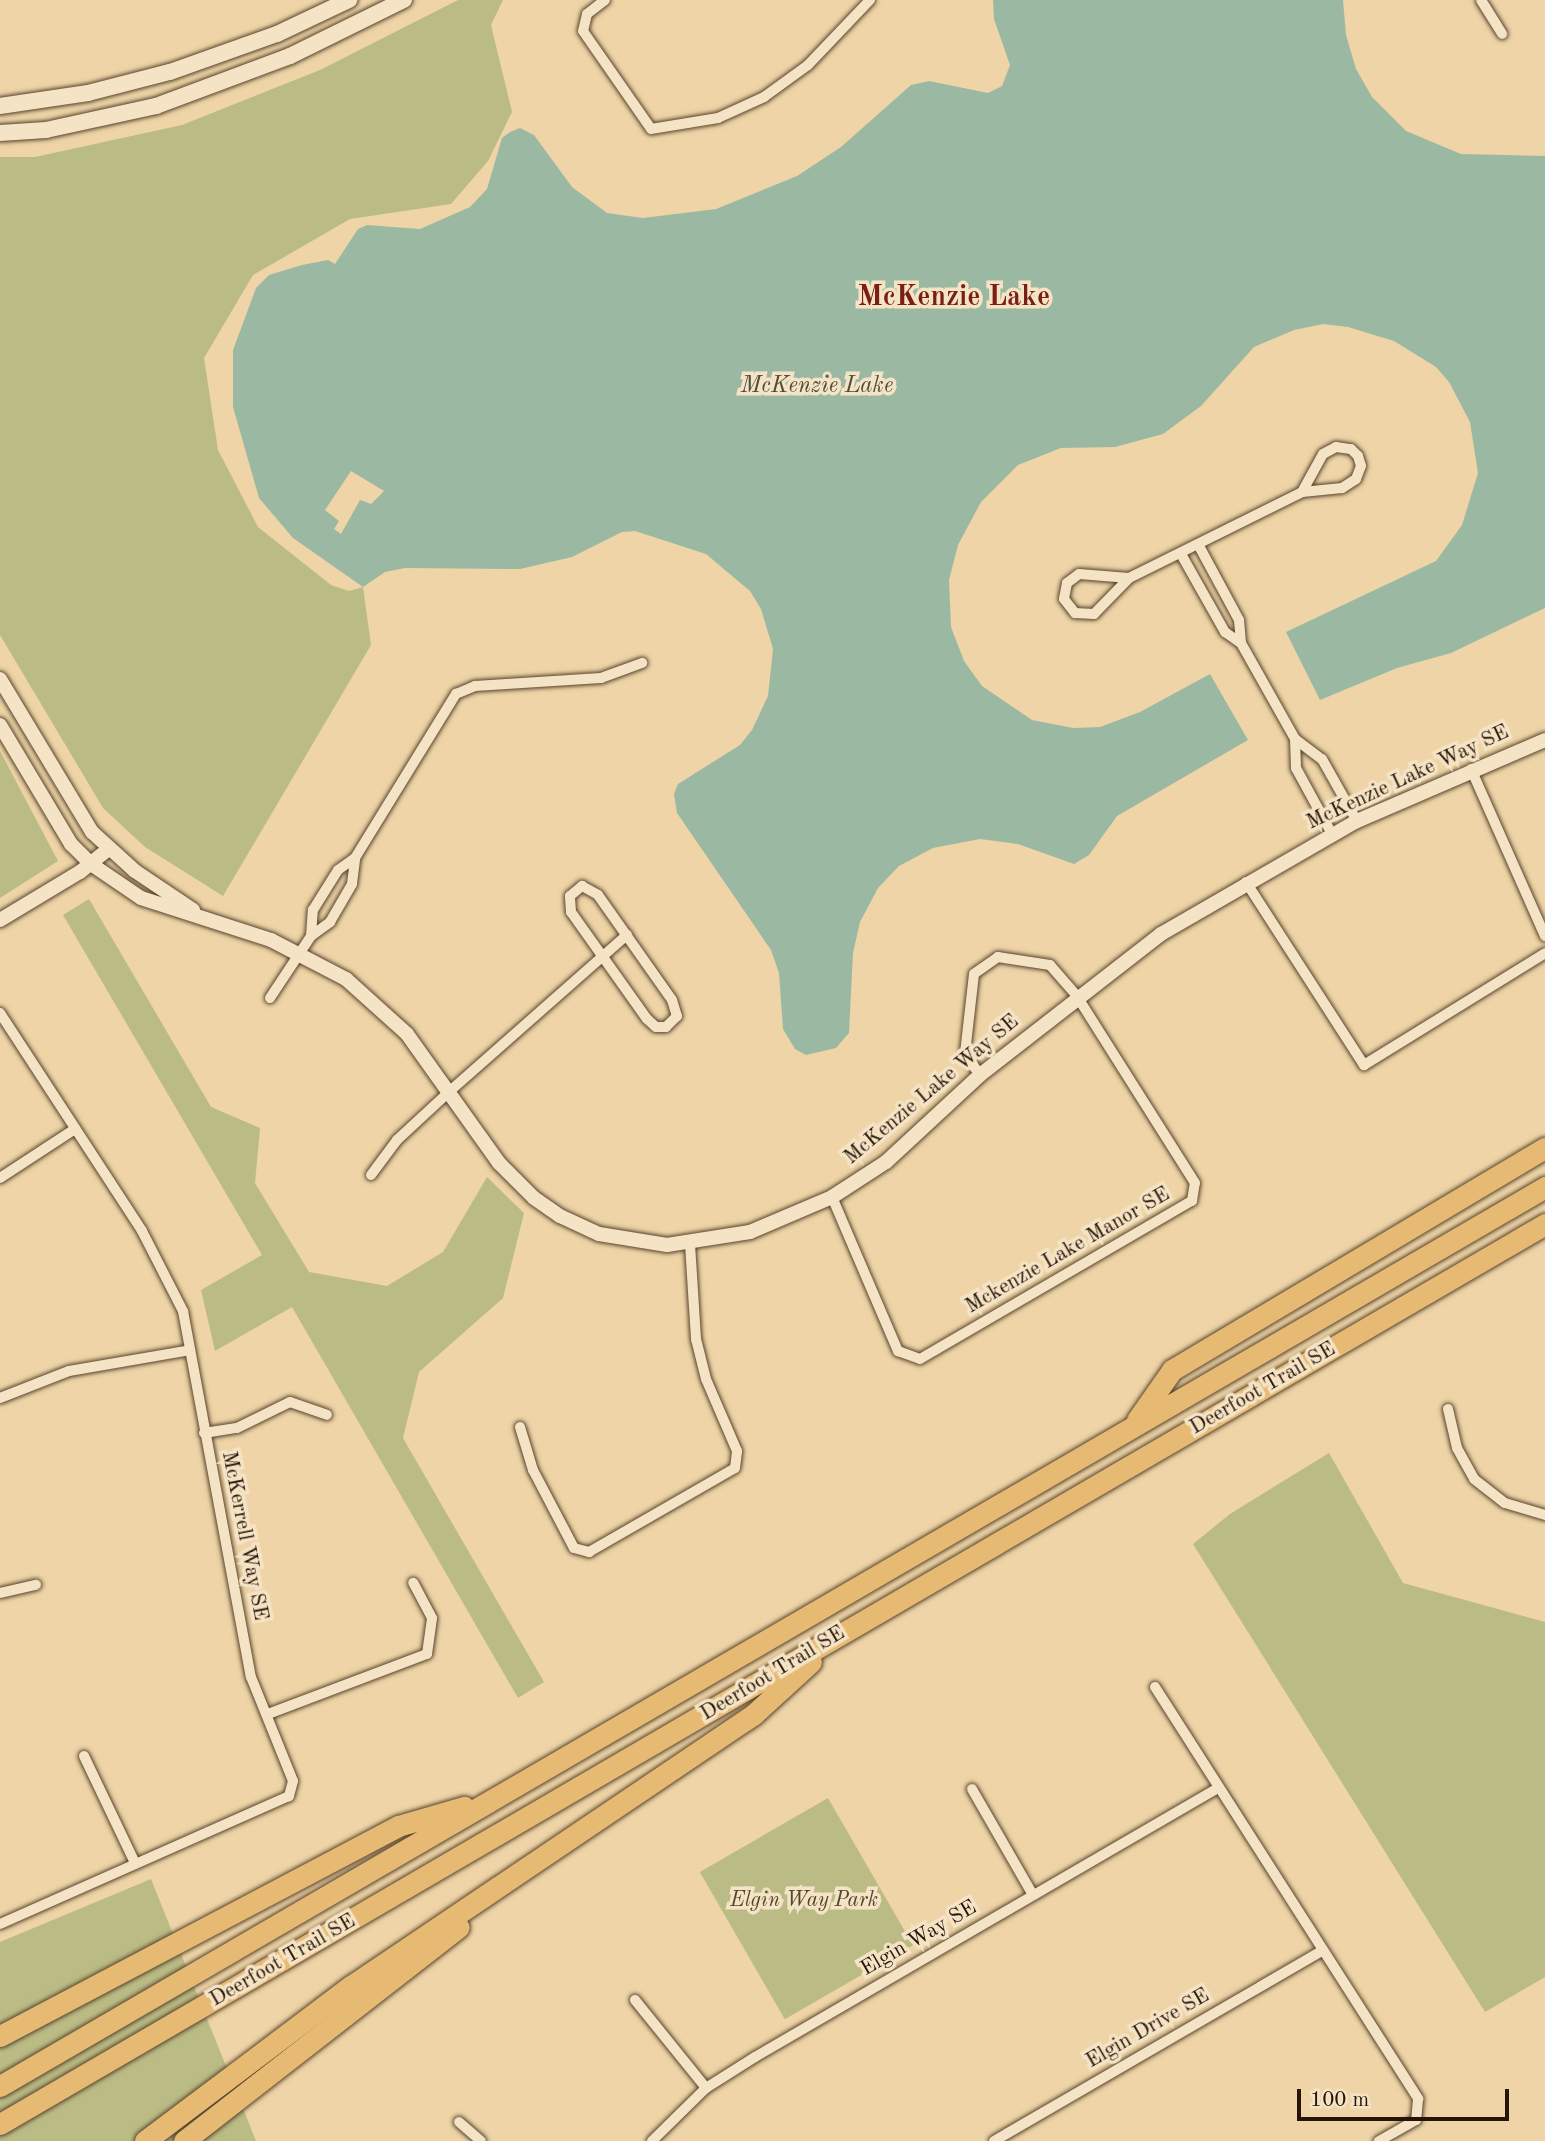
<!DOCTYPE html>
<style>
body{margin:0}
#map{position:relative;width:1545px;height:2141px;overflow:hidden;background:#eed4a6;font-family:"Old Standard TT",serif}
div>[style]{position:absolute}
.green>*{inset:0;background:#bbbc85;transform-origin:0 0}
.water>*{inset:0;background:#9bb9a2}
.pier>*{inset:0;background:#eed4a6}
.roads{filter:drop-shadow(0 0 2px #58442e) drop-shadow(0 0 2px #58442e)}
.minor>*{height:10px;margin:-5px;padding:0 5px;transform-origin:5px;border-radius:5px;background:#f4e3c5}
.tertiary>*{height:14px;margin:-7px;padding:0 7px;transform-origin:7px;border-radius:7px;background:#f4e3c5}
.secondary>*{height:16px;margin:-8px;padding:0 8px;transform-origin:8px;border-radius:8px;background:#f4e3c5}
.motorway>*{height:21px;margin:-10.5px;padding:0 10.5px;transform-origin:10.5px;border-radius:10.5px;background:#e7ba73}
span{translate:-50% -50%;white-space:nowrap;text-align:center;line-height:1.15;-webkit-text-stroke:7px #f4e3c5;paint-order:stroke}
.street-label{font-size:21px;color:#261406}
.park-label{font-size:21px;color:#53462c;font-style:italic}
.water-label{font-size:23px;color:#4f4e3d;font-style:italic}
.district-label{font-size:28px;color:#7a1f14;font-weight:700}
.scale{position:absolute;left:1297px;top:2089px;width:212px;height:32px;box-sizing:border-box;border:4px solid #261406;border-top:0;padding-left:9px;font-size:21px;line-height:24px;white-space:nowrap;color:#261406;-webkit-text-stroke:5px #f4e3c5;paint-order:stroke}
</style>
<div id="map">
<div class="green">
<div style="clip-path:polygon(458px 0,503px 0,491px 25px,512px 112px,488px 161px,451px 204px,350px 219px,253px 275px,204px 358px,218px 450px,258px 527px,331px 585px,349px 591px,363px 587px,371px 645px,223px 896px,145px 847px,103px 808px,0 635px,0 157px,35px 157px,182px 125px,320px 70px)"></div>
<div style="clip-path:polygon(0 751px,58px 861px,0 898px)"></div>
<div style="clip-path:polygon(89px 899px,211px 1107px,260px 1128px,255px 1183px,309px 1272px,387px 1286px,443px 1252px,487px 1177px,524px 1213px,503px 1298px,419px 1372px,403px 1438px,544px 1682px,518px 1698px,292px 1307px,215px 1351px,201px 1290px,262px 1255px,63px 915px)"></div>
<div style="clip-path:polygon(1329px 1453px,1403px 1583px,1545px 1622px,1545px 1977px,1485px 2012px,1193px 1544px,1230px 1514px)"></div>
<div style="left:828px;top:1798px;width:170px;height:148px;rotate:60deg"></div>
<div style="clip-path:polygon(151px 1879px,256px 2141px,0 2141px,0 1942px)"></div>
</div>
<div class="water">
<div style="clip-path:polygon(993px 0,1343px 0,1346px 35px,1356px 69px,1372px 97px,1406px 131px,1461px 154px,1545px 156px,1545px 608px,1451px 653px,1397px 668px,1320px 700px,1286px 632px,1436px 561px,1462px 525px,1478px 473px,1470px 422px,1449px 382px,1436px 367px,1394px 341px,1348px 327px,1323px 324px,1294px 330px,1254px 347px,1201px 406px,1163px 434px,1115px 447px,1061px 448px,1018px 465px,981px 502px,958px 545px,949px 580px,951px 627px,964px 661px,982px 686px,1032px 720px,1073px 728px,1100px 727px,1140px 712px,1210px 674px,1248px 740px,1117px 816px,1089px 855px,1074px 864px,1018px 844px,980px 839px,933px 848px,899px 866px,878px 888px,860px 922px,853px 953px,849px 1033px,836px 1048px,806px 1055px,795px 1049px,783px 1029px,779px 973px,771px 950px,677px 813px,674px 794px,678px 784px,740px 745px,752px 730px,768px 696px,773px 649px,761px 609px,750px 591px,706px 554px,635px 531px,622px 532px,572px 557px,520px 569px,405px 568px,385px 572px,363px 587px,293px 538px,259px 498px,233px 407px,233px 350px,256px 288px,269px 275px,302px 265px,328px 260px,335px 264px,358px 229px,367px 225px,420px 229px,470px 207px,487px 189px,502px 138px,510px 132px,520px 128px,534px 135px,572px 187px,607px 213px,643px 218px,716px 209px,797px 176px,841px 147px,911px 85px,929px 81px,988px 93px,1002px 86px,1010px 65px,994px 19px)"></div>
</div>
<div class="pier">
<div style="clip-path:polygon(351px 471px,384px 491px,371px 504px,360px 500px,341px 534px,334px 529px,339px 521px,325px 510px)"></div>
</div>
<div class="roads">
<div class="minor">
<div style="left:605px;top:0;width:23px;rotate:142deg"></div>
<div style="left:587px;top:14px;width:17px;rotate:103deg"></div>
<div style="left:583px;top:31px;width:119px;rotate:55.2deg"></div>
<div style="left:651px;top:129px;width:68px;rotate:-9.3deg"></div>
<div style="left:718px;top:118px;width:51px;rotate:-24.5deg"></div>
<div style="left:764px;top:97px;width:54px;rotate:-36deg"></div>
<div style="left:808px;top:65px;width:90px;rotate:-46.4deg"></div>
<div style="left:1481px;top:0;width:40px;rotate:58deg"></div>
<div style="left:1336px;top:447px;width:15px;rotate:8deg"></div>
<div style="left:1351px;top:449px;width:10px;rotate:45deg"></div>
<div style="left:1358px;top:456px;width:10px;rotate:73deg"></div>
<div style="left:1361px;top:466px;width:14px;rotate:111deg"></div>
<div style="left:1356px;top:479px;width:17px;rotate:147deg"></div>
<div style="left:1342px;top:488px;width:40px;rotate:174.3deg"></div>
<div style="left:1302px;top:492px;width:43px;rotate:-61.1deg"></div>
<div style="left:1323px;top:454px;width:15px;rotate:-28deg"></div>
<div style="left:1199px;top:546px;width:84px;rotate:61.6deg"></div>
<div style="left:1239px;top:620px;width:23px;rotate:85deg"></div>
<div style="left:1181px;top:554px;width:90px;rotate:60.6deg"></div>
<div style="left:1225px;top:632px;width:19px;rotate:35deg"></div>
<div style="left:1241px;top:643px;width:110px;rotate:60.6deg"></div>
<div style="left:1295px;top:739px;width:34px;rotate:37deg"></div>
<div style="left:1322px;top:759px;width:71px;rotate:60.6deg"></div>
<div style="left:1129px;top:578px;width:50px;rotate:-175.4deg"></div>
<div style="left:1079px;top:574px;width:15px;rotate:143deg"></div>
<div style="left:1067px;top:583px;width:16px;rotate:101deg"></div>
<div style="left:1064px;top:599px;width:18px;rotate:52deg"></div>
<div style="left:1075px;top:613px;width:19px;rotate:3deg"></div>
<div style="left:1094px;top:614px;width:50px;rotate:-45.8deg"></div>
<div style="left:1129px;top:578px;width:193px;rotate:-26.4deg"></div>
<div style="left:1295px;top:739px;width:29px;rotate:88deg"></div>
<div style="left:1296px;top:768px;width:75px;rotate:61.4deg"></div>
<div style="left:1471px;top:769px;width:183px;rotate:66.1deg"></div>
<div style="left:1246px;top:882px;width:218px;rotate:57.2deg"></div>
<div style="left:1364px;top:1065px;width:213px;rotate:-31.7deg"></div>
<div style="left:582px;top:886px;width:18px;rotate:29deg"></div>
<div style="left:598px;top:895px;width:128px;rotate:54.8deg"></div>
<div style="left:672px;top:1000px;width:17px;rotate:73deg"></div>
<div style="left:677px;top:1016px;width:16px;rotate:135deg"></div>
<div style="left:666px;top:1027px;width:10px;rotate:180deg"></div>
<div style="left:656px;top:1027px;width:12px;rotate:-138deg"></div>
<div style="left:647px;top:1019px;width:131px;rotate:-125.4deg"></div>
<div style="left:571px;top:912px;width:16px;rotate:-94deg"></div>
<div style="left:570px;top:896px;width:16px;rotate:-40deg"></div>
<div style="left:311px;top:936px;width:26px;rotate:-86deg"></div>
<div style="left:313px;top:910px;width:47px;rotate:-58deg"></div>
<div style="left:338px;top:870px;width:21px;rotate:-35deg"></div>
<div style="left:355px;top:858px;width:193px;rotate:-58.4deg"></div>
<div style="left:456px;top:694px;width:21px;rotate:-23deg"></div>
<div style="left:475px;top:686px;width:126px;rotate:-3.6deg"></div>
<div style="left:601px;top:678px;width:44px;rotate:-20.1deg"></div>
<div style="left:270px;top:998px;width:74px;rotate:-56.5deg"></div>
<div style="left:311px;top:936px;width:24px;rotate:-36deg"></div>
<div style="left:330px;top:922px;width:44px;rotate:-59.9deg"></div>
<div style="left:352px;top:884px;width:26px;rotate:-83deg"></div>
<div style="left:0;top:1013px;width:260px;rotate:56.9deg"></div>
<div style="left:142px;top:1231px;width:90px;rotate:62.9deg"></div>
<div style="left:183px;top:1311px;width:372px;rotate:79.5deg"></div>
<div style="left:251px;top:1677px;width:112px;rotate:68deg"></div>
<div style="left:293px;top:1781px;width:16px;rotate:105deg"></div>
<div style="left:289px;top:1796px;width:316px;rotate:156.1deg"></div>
<div style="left:371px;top:1175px;width:44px;rotate:-53.4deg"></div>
<div style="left:397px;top:1140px;width:72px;rotate:-42.8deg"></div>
<div style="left:450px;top:1091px;width:236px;rotate:-41.4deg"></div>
<div style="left:0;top:1178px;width:90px;rotate:-33.2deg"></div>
<div style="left:832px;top:1197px;width:168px;rotate:66.8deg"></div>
<div style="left:898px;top:1351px;width:23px;rotate:20deg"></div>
<div style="left:920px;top:1359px;width:315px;rotate:-30.2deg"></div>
<div style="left:1192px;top:1201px;width:18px;rotate:-81deg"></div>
<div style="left:1195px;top:1183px;width:221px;rotate:-122.3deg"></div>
<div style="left:1077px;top:996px;width:41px;rotate:-131.1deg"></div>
<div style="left:1050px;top:965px;width:53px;rotate:-171.3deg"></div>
<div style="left:998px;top:957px;width:29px;rotate:145deg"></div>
<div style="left:974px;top:974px;width:80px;rotate:96.5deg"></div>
<div style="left:965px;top:1053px;width:27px;rotate:56deg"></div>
<div style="left:0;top:1398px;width:74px;rotate:-21.4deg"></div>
<div style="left:69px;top:1371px;width:123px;rotate:-9.8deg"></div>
<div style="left:1448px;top:1409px;width:40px;rotate:77deg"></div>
<div style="left:1457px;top:1448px;width:35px;rotate:61deg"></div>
<div style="left:1474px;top:1479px;width:39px;rotate:38deg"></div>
<div style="left:1505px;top:1503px;width:42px;rotate:16.7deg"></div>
<div style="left:520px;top:1427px;width:45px;rotate:73.2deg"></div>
<div style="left:533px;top:1470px;width:88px;rotate:62.3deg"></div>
<div style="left:574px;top:1548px;width:16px;rotate:15deg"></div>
<div style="left:589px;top:1552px;width:168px;rotate:-29.9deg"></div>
<div style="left:735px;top:1468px;width:17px;rotate:-83deg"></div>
<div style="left:737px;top:1451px;width:78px;rotate:-113.3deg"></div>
<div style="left:706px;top:1379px;width:41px;rotate:-104deg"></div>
<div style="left:696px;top:1339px;width:95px;rotate:-93.6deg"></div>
<div style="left:204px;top:1433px;width:33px;rotate:-9deg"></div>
<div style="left:237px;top:1428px;width:59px;rotate:-26.1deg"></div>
<div style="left:290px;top:1402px;width:39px;rotate:19deg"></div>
<div style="left:0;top:1593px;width:37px;rotate:-13deg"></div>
<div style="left:1155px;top:1687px;width:489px;rotate:57.4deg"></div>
<div style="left:1418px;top:2099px;width:21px;rotate:95deg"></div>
<div style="left:1416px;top:2120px;width:43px;rotate:150.4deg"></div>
<div style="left:268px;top:1714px;width:170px;rotate:-20.7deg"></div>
<div style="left:427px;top:1654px;width:36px;rotate:-82deg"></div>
<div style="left:432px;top:1618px;width:40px;rotate:-118deg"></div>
<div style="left:84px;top:1756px;width:119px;rotate:64.5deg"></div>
<div style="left:972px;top:1789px;width:122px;rotate:60.1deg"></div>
<div style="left:635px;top:2000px;width:113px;rotate:51.1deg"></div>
<div style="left:459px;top:2122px;width:29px;rotate:41deg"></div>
<div style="left:652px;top:2141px;width:76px;rotate:-44.5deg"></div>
<div style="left:706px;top:2088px;width:58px;rotate:-32.3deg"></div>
<div style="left:755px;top:2057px;width:535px;rotate:-30.16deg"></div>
<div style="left:994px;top:2141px;width:379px;rotate:-30.1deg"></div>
</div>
<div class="tertiary">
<div style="left:0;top:679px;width:179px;rotate:59deg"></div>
<div style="left:92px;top:832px;width:58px;rotate:42.2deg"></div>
<div style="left:135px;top:871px;width:70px;rotate:33.9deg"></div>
<div style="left:0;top:725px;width:139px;rotate:59.2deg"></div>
<div style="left:71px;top:844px;width:28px;rotate:45deg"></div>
<div style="left:91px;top:864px;width:60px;rotate:34.2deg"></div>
<div style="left:141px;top:898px;width:137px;rotate:17.9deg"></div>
<div style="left:271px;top:940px;width:85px;rotate:27.5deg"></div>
<div style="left:346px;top:979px;width:82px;rotate:42deg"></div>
<div style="left:407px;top:1034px;width:158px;rotate:54.5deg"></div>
<div style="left:499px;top:1163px;width:49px;rotate:45deg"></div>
<div style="left:534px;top:1198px;width:32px;rotate:35deg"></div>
<div style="left:560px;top:1216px;width:43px;rotate:24.8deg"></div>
<div style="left:599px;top:1234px;width:69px;rotate:9.2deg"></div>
<div style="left:667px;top:1245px;width:84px;rotate:-8.9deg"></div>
<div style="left:750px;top:1232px;width:89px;rotate:-23.1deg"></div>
<div style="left:832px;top:1197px;width:64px;rotate:-32.9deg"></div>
<div style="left:886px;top:1162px;width:128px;rotate:-42.8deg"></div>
<div style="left:980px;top:1075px;width:229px;rotate:-37.9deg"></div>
<div style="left:1161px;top:934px;width:226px;rotate:-30deg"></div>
<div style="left:1357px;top:821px;width:205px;rotate:-23.3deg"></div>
<div style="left:0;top:920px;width:93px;rotate:-31deg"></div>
<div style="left:80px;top:872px;width:36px;rotate:-39deg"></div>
</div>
<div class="secondary">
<div style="left:0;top:106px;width:89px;rotate:-8.4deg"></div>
<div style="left:88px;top:93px;width:85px;rotate:-14.4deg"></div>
<div style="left:170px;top:72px;width:114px;rotate:-19.6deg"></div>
<div style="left:277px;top:34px;width:80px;rotate:-25.3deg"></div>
<div style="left:0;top:133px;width:46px;rotate:-3.7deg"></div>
<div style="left:46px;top:130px;width:113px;rotate:-12.3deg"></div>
<div style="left:156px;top:106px;width:143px;rotate:-20.5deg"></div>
<div style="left:290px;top:56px;width:127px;rotate:-26.2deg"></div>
</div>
<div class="motorway">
<div style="left:1137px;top:1420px;width:61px;rotate:-55deg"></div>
<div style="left:1172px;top:1370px;width:434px;rotate:-30.8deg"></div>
<div style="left:0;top:2036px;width:450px;rotate:-27.8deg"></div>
<div style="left:398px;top:1826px;width:69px;rotate:-16.1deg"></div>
<div style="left:0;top:2086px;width:1788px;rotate:-30.19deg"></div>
<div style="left:0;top:2124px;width:1788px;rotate:-30.22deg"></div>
<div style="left:145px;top:2141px;width:258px;rotate:-37deg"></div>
<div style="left:351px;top:1986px;width:486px;rotate:-34deg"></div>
<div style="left:754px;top:1714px;width:77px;rotate:-42.4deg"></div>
<div style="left:184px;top:2141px;width:348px;rotate:-37.9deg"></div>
</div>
</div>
<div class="street-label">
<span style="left:1408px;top:778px;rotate:-25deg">McKenzie Lake Way SE</span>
<span style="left:932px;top:1090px;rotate:-40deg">McKenzie Lake Way SE</span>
<span style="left:1068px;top:1251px;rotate:-30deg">Mckenzie Lake Manor SE</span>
<span style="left:1263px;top:1389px;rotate:-30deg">Deerfoot Trail SE</span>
<span style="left:244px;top:1536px;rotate:79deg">McKerrell Way SE</span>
<span style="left:773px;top:1674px;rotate:-31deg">Deerfoot Trail SE</span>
<span style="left:919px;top:1939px;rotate:-30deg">Elgin Way SE</span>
<span style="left:283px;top:1961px;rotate:-30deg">Deerfoot Trail SE</span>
<span style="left:1148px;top:2029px;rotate:-30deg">Elgin Drive SE</span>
</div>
<div class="park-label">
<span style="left:804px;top:1901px">Elgin Way Park</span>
</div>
<div class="water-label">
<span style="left:817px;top:386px">McKenzie Lake</span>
</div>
<div class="district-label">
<span style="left:954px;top:298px">McKenzie Lake</span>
</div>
<div class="scale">100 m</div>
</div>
